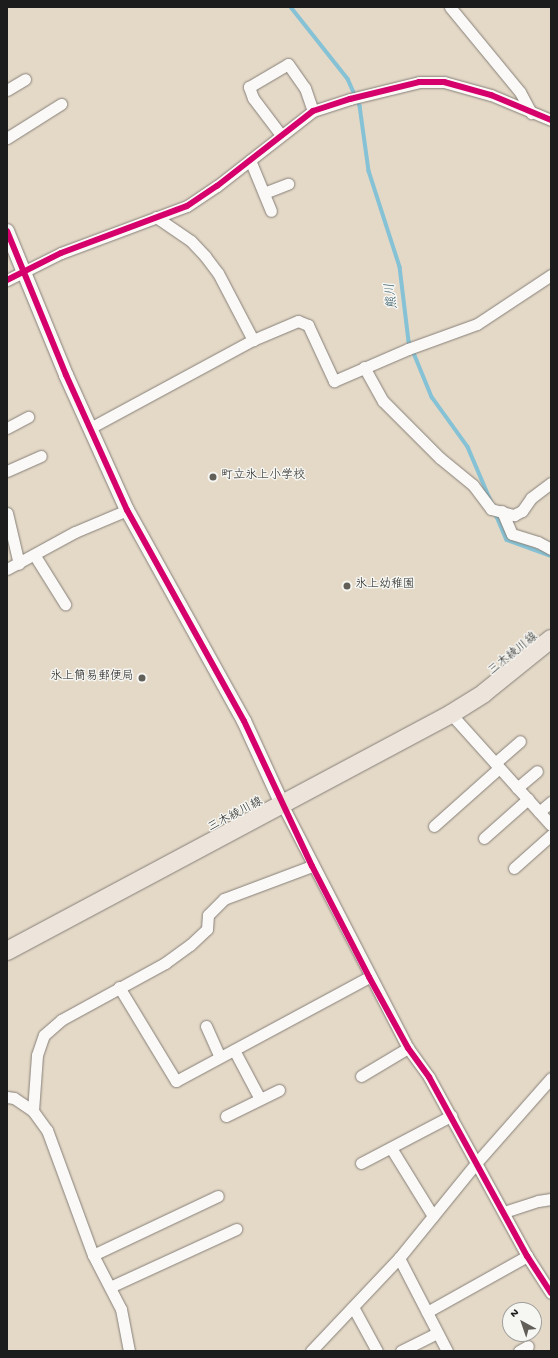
<!DOCTYPE html>
<meta charset="utf-8">
<style>
body{margin:0}
#map{position:relative;width:558px;height:1358px;overflow:hidden;background:#e4d8c7;font-family:"Gochi Hand","Klee One",sans-serif}
div>[style]{position:absolute}
.stream>*{height:3.5px;margin:-1.75px;padding:0 1.75px;transform-origin:1.75px;border-radius:1.75px;background:#86c2d6}
.roads{filter:drop-shadow(0 0 1px #868078) drop-shadow(0 0 1px #868078)}
.minor>*{height:11px;margin:-5.5px;padding:0 5.5px;transform-origin:5.5px;border-radius:5.5px;background:#fbf9f7}
.tertiary>*{height:14px;margin:-7px;padding:0 7px;transform-origin:7px;border-radius:7px;background:#fbf9f7}
.primary>*{height:18px;margin:-9px;padding:0 9px;transform-origin:9px;border-radius:9px;background:#ede4db}
.cycleway>*{height:6px;margin:-3px;padding:0 3px;transform-origin:3px;border-radius:3px;background:#d6006c}
.dots>*{width:11px;height:11px;translate:-50% -50%;box-sizing:border-box;border:2px solid #f6f6f2;border-radius:50%}
span{translate:-50% -50%;white-space:nowrap;text-align:center;line-height:1.15;-webkit-text-stroke:3px #f6f6f2;paint-order:stroke}
.poi-label{font-size:12px;color:#1c1c1c}
.left{translate:0 -50%;text-align:left}
.right{translate:-100% -50%;text-align:right}
.street-label{font-size:12px;color:#1c1c1c}
.water-label{font-size:13px;color:#365b69;font-style:italic}
.frame{position:absolute;inset:0;border:8px solid #1c1c1c;pointer-events:none}
.north{position:absolute;left:502px;top:1302px;width:40px;height:40px;box-sizing:border-box;background:#f6f6f2;border:1px solid #9f9f9c;border-radius:50%;rotate:320deg;font-size:11px;font-weight:700;line-height:16px;text-align:center;color:#1c1c1c}
.north::after{content:'';display:block;margin:auto;width:14px;height:18px;background:#625e58;clip-path:polygon(50% 0,100% 100%,50% 72%,0 100%)}
</style>
<div id="map">
<div class="stream">
<div style="left:291px;top:7px;width:92px;rotate:51.6deg"></div>
<div style="left:348px;top:79px;width:30px;rotate:66deg"></div>
<div style="left:360px;top:106px;width:66px;rotate:82.1deg"></div>
<div style="left:369px;top:171px;width:101px;rotate:72.1deg"></div>
<div style="left:400px;top:267px;width:75px;rotate:83.1deg"></div>
<div style="left:409px;top:341px;width:61px;rotate:67.7deg"></div>
<div style="left:432px;top:397px;width:62px;rotate:54.2deg"></div>
<div style="left:468px;top:447px;width:59px;rotate:66.9deg"></div>
<div style="left:495px;top:512px;width:30px;rotate:67deg"></div>
<div style="left:507px;top:540px;width:47px;rotate:20deg"></div>
</div>
<div class="roads">
<div class="minor">
<div style="left:450px;top:7px;width:110px;rotate:50.5deg"></div>
<div style="left:520px;top:92px;width:24px;rotate:62deg"></div>
<div style="left:7px;top:90px;width:21px;rotate:-31deg"></div>
<div style="left:281px;top:135px;width:46px;rotate:-127.1deg"></div>
<div style="left:253px;top:98px;width:12px;rotate:-110deg"></div>
<div style="left:249px;top:87px;width:45px;rotate:-30.5deg"></div>
<div style="left:288px;top:64px;width:29px;rotate:55deg"></div>
<div style="left:305px;top:88px;width:24px;rotate:71deg"></div>
<div style="left:7px;top:138px;width:64px;rotate:-32.2deg"></div>
<div style="left:250px;top:160px;width:55px;rotate:67.6deg"></div>
<div style="left:264px;top:193px;width:26px;rotate:-21deg"></div>
<div style="left:156px;top:217px;width:42px;rotate:34.4deg"></div>
<div style="left:191px;top:241px;width:21px;rotate:47deg"></div>
<div style="left:205px;top:256px;width:21px;rotate:53deg"></div>
<div style="left:218px;top:273px;width:76px;rotate:62.4deg"></div>
<div style="left:7px;top:280px;width:60px;rotate:-26.6deg"></div>
<div style="left:61px;top:253px;width:134px;rotate:-20.5deg"></div>
<div style="left:187px;top:206px;width:36px;rotate:-34deg"></div>
<div style="left:217px;top:186px;width:122px;rotate:-38deg"></div>
<div style="left:313px;top:111px;width:39px;rotate:-18deg"></div>
<div style="left:350px;top:99px;width:71px;rotate:-13.8deg"></div>
<div style="left:419px;top:82px;width:25px"></div>
<div style="left:444px;top:82px;width:49px;rotate:15.5deg"></div>
<div style="left:491px;top:95px;width:65px;rotate:22.6deg"></div>
<div style="left:364px;top:367px;width:39px;rotate:61deg"></div>
<div style="left:383px;top:401px;width:81px;rotate:45deg"></div>
<div style="left:440px;top:458px;width:43px;rotate:39.3deg"></div>
<div style="left:473px;top:485px;width:30px;rotate:53deg"></div>
<div style="left:491px;top:509px;width:24px;rotate:15deg"></div>
<div style="left:514px;top:515px;width:9px;rotate:-27deg"></div>
<div style="left:522px;top:511px;width:16px;rotate:-55deg"></div>
<div style="left:531px;top:498px;width:25px;rotate:-37deg"></div>
<div style="left:7px;top:428px;width:24px;rotate:-28deg"></div>
<div style="left:90px;top:428px;width:185px;rotate:-28.4deg"></div>
<div style="left:253px;top:340px;width:49px;rotate:-22.9deg"></div>
<div style="left:298px;top:321px;width:11px;rotate:22deg"></div>
<div style="left:308px;top:325px;width:62px;rotate:65.1deg"></div>
<div style="left:334px;top:381px;width:81px;rotate:-23.4deg"></div>
<div style="left:408px;top:349px;width:73px;rotate:-19.9deg"></div>
<div style="left:477px;top:324px;width:89px;rotate:-33.5deg"></div>
<div style="left:7px;top:471px;width:37px;rotate:-24deg"></div>
<div style="left:502px;top:511px;width:25px;rotate:67deg"></div>
<div style="left:512px;top:534px;width:27px;rotate:17deg"></div>
<div style="left:538px;top:542px;width:15px;rotate:28deg"></div>
<div style="left:7px;top:513px;width:52px;rotate:76.8deg"></div>
<div style="left:35px;top:556px;width:57px;rotate:58deg"></div>
<div style="left:7px;top:569px;width:77px;rotate:-28.6deg"></div>
<div style="left:75px;top:532px;width:56px;rotate:-22.9deg"></div>
<div style="left:451px;top:714px;width:149px;rotate:48deg"></div>
<div style="left:495px;top:763px;width:33px;rotate:-41deg"></div>
<div style="left:517px;top:788px;width:26px;rotate:-40deg"></div>
<div style="left:282px;top:804px;width:275px;rotate:62.7deg"></div>
<div style="left:408px;top:1048px;width:36px;rotate:54deg"></div>
<div style="left:429px;top:1077px;width:204px;rotate:61.3deg"></div>
<div style="left:527px;top:1256px;width:44px;rotate:57deg"></div>
<div style="left:539px;top:812px;width:16px;rotate:-40deg"></div>
<div style="left:434px;top:826px;width:87px;rotate:-41.7deg"></div>
<div style="left:484px;top:838px;width:59px;rotate:-41.6deg"></div>
<div style="left:514px;top:868px;width:50px;rotate:-41.7deg"></div>
<div style="left:119px;top:987px;width:110px;rotate:58.8deg"></div>
<div style="left:176px;top:1081px;width:219px;rotate:-28.3deg"></div>
<div style="left:206px;top:1026px;width:34px;rotate:66deg"></div>
<div style="left:234px;top:1050px;width:55px;rotate:62deg"></div>
<div style="left:361px;top:1076px;width:55px;rotate:-30.8deg"></div>
<div style="left:7px;top:1097px;width:7px;rotate:8deg"></div>
<div style="left:14px;top:1098px;width:23px;rotate:34deg"></div>
<div style="left:33px;top:1111px;width:24px;rotate:54deg"></div>
<div style="left:47px;top:1130px;width:133px;rotate:69.8deg"></div>
<div style="left:93px;top:1255px;width:61px;rotate:62.6deg"></div>
<div style="left:121px;top:1309px;width:43px;rotate:79.2deg"></div>
<div style="left:33px;top:1111px;width:56px;rotate:-85.9deg"></div>
<div style="left:37px;top:1055px;width:21px;rotate:-71deg"></div>
<div style="left:44px;top:1035px;width:23px;rotate:-41deg"></div>
<div style="left:61px;top:1020px;width:119px;rotate:-28.7deg"></div>
<div style="left:165px;top:963px;width:31px;rotate:-36deg"></div>
<div style="left:190px;top:945px;width:23px;rotate:-43deg"></div>
<div style="left:207px;top:929px;width:14px;rotate:-86deg"></div>
<div style="left:208px;top:915px;width:23px;rotate:-45deg"></div>
<div style="left:224px;top:899px;width:94px;rotate:-20.6deg"></div>
<div style="left:226px;top:1116px;width:59px;rotate:-26.1deg"></div>
<div style="left:391px;top:1148px;width:80px;rotate:58.3deg"></div>
<div style="left:361px;top:1163px;width:102px;rotate:-27.6deg"></div>
<div style="left:504px;top:1212px;width:36px;rotate:-18deg"></div>
<div style="left:538px;top:1201px;width:13px;rotate:-9deg"></div>
<div style="left:93px;top:1255px;width:138px;rotate:-25.3deg"></div>
<div style="left:399px;top:1258px;width:105px;rotate:62.7deg"></div>
<div style="left:110px;top:1287px;width:139px;rotate:-24.7deg"></div>
<div style="left:353px;top:1307px;width:50px;rotate:61.4deg"></div>
<div style="left:427px;top:1312px;width:115px;rotate:-29.2deg"></div>
<div style="left:311px;top:1351px;width:128px;rotate:-46.6deg"></div>
<div style="left:399px;top:1258px;width:124px;rotate:-50.9deg"></div>
<div style="left:477px;top:1162px;width:112px;rotate:-48.6deg"></div>
<div style="left:401px;top:1351px;width:40px;rotate:-26.6deg"></div>
<div style="left:519px;top:1351px;width:10px;rotate:-29deg"></div>
</div>
<div class="tertiary">
<div style="left:7px;top:231px;width:156px;rotate:67.7deg"></div>
<div style="left:66px;top:375px;width:148px;rotate:65.7deg"></div>
<div style="left:127px;top:510px;width:241px;rotate:61deg"></div>
<div style="left:244px;top:721px;width:91px;rotate:65.4deg"></div>
</div>
<div class="primary">
<div style="left:7px;top:951px;width:503px;rotate:-28.09deg"></div>
<div style="left:451px;top:714px;width:39px;rotate:-32deg"></div>
<div style="left:484px;top:693px;width:86px;rotate:-38.9deg"></div>
</div>
</div>
<div class="cycleway">
<div style="left:7px;top:231px;width:156px;rotate:67.7deg"></div>
<div style="left:66px;top:375px;width:148px;rotate:65.7deg"></div>
<div style="left:127px;top:510px;width:241px;rotate:61deg"></div>
<div style="left:244px;top:721px;width:160px;rotate:64.9deg"></div>
<div style="left:312px;top:866px;width:125px;rotate:62.8deg"></div>
<div style="left:369px;top:977px;width:81px;rotate:61.2deg"></div>
<div style="left:408px;top:1048px;width:36px;rotate:54deg"></div>
<div style="left:429px;top:1077px;width:204px;rotate:61.3deg"></div>
<div style="left:527px;top:1256px;width:44px;rotate:57deg"></div>
<div style="left:7px;top:280px;width:60px;rotate:-26.6deg"></div>
<div style="left:61px;top:253px;width:134px;rotate:-20.5deg"></div>
<div style="left:187px;top:206px;width:36px;rotate:-34deg"></div>
<div style="left:217px;top:186px;width:122px;rotate:-38deg"></div>
<div style="left:313px;top:111px;width:39px;rotate:-18deg"></div>
<div style="left:350px;top:99px;width:71px;rotate:-13.8deg"></div>
<div style="left:419px;top:82px;width:25px"></div>
<div style="left:444px;top:82px;width:49px;rotate:15.5deg"></div>
<div style="left:491px;top:95px;width:65px;rotate:22.6deg"></div>
</div>
<div class="dots">
<div style="left:213px;top:477px;background:#625e58"></div>
<div style="left:347px;top:586px;background:#625e58"></div>
<div style="left:142px;top:678px;background:#625e58"></div>
</div>
<div class="poi-label">
<span class="left" style="left:221px;top:477px">町立氷上小学校</span>
<span class="left" style="left:355px;top:586px">氷上幼稚園</span>
<span class="right" style="left:134px;top:678px">氷上簡易郵便局</span>
</div>
<div class="street-label">
<span style="left:514px;top:655px;rotate:-39deg">三木綾川線</span>
<span style="left:236px;top:816px;rotate:-28deg">三木綾川線</span>
</div>
<div class="water-label">
<span style="left:393px;top:296px;rotate:-97deg">熊川</span>
</div>
<div class="frame"></div>
<div class="north">N</div>
</div>
